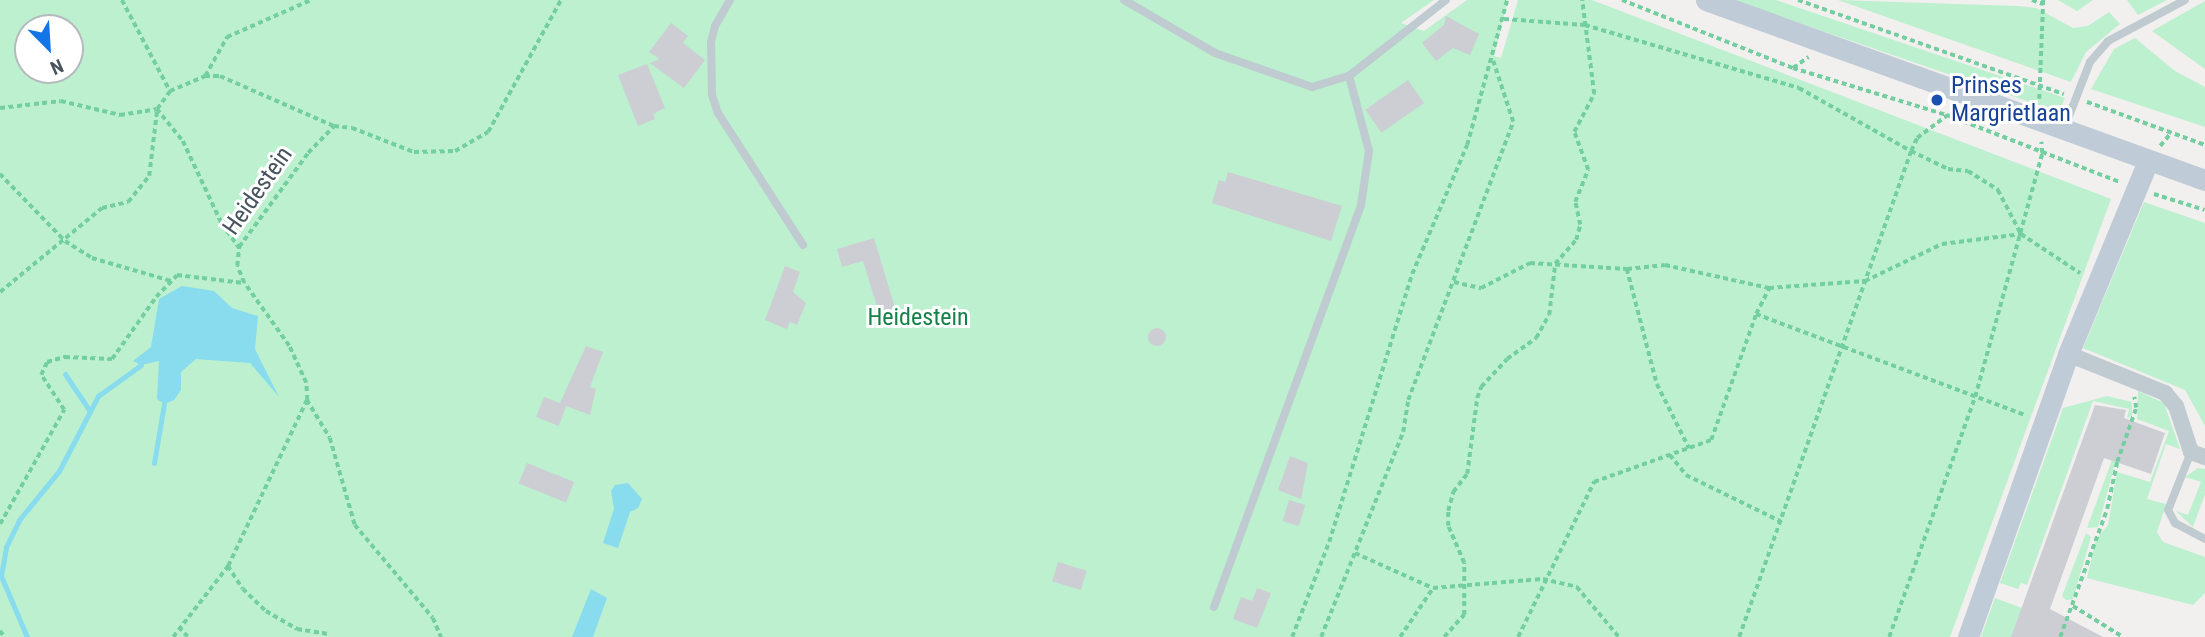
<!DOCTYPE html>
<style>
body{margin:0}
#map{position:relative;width:2205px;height:637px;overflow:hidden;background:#f2efef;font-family:"Roboto Condensed",sans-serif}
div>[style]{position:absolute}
.green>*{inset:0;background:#bcf0cf}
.water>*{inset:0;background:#88dcee}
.stream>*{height:5px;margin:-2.5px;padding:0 2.5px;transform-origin:2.5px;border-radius:2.5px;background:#88dcee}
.building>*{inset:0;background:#ccced4;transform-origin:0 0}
.round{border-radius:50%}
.path>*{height:3.5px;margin-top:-1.75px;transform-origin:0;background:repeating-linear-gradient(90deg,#73cfa0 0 5px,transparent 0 8.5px)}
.lane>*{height:8px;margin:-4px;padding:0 4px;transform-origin:4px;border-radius:4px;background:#bfcad1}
.street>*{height:16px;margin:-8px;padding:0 8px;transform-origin:8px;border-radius:8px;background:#bfcad1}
.secondary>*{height:21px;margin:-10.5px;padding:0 10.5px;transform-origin:10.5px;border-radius:10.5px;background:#bfcbd6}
.dots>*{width:19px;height:19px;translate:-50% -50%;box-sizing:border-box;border:4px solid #fff;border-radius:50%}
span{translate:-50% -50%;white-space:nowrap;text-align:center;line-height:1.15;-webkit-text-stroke:6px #fff;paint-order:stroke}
.transit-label{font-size:24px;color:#164399}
.left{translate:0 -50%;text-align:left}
.street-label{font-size:24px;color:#47535d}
.park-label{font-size:24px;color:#148148}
.north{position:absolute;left:14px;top:14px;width:70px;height:70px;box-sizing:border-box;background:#fff;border:2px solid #b5babe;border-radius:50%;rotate:156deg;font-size:19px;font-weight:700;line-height:28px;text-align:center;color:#47535d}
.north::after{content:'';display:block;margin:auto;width:24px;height:32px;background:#1475e7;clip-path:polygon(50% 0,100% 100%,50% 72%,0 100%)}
</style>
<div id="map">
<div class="green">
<div style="clip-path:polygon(evenodd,0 0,1434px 0,1401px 23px,1424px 31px,1467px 0,1508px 0,1494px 56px,1501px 58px,1518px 0,1592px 0,2111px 199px,1950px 637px,0 637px,0 0,28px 28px,70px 28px,70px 70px,28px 70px,28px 28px)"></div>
<div style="clip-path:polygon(1732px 0,1776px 0,2065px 98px,2059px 112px)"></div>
<div style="clip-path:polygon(1838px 0,2018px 6px,2036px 8px,2073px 28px,2088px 26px,2109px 12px,2120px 24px,2086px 52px,2071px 82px)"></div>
<div style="clip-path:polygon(2058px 0,2093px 0,2077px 11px)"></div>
<div style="clip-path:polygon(2127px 0,2167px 0,2138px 15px)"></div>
<div style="clip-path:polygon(2205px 1px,2205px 69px,2152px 31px)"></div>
<div style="clip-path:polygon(2135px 38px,2175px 71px,2205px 87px,2205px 127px,2091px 89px,2114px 49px)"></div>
<div style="clip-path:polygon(2144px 202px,2205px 223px,2205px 426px,2185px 390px,2083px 348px)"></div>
<div style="clip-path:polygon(2138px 391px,2164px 403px,2180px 449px,2166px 444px,2147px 499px,2166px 504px,2157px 532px,2163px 542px,2205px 557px,2205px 593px,2193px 605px,2087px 578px,2096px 539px,2108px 525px,2117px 472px,2150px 482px,2169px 431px,2137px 419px)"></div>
<div style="clip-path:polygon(2107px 396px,2132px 402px,2132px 416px,2127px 418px,2129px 409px,2093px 401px,2027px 585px,2021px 583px,2018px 589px,2000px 583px,2063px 408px)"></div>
<div style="clip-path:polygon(2126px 422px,2098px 527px,2087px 528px)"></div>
<div style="clip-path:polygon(2198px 468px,2205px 469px,2205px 494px,2193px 527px,2176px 511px,2188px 515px,2201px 482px,2185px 477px)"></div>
<div style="clip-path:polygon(2086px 533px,2091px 537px,2073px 599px,2066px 600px,2062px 596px)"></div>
<div style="clip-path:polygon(1995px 598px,2022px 608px,2011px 637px,1981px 637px)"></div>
</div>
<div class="water">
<div style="clip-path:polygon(182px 286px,214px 291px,232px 308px,258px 316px,255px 349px,279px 397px,250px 363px,196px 359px,181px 372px,181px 390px,174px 400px,164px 404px,157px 399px,159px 361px,141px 365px,133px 361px,151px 347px,159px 299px)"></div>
<div style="clip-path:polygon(628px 483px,642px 499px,638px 508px,630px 512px,618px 548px,603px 543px,614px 509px,611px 491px,615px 485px)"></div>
<div style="clip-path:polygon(591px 589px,607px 598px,593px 637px,572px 637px)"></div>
</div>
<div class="stream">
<div style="left:65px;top:374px;width:45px;rotate:56deg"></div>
<div style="left:154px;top:463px;width:60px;rotate:-80.4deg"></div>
<div style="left:27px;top:637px;width:66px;rotate:-113.1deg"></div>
<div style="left:1px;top:576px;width:29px;rotate:-80deg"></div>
<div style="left:6px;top:547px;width:30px;rotate:-64deg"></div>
<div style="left:19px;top:520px;width:63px;rotate:-50.8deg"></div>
<div style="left:59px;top:471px;width:85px;rotate:-62.5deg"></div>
<div style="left:98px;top:396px;width:53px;rotate:-35.8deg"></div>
</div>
<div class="building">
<div style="clip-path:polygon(1446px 16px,1479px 34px,1470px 55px,1453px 48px,1436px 61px,1422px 43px,1444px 25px)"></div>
<div style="clip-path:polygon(671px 23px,688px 36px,683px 43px,705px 60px,684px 88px,650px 63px,660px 59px,649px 52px)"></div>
<div style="clip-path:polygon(647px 64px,665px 108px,653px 114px,655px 119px,638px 126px,618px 75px)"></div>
<div style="left:1408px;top:80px;width:28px;height:52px;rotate:55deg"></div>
<div style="clip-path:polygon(1228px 172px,1342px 206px,1331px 241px,1212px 203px,1219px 180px,1225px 182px)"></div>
<div style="clip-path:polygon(874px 238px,895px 308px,879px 313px,863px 261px,842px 267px,837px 249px)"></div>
<div style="clip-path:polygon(785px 266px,800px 272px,793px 292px,806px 303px,797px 325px,790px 322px,787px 329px,765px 320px)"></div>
<div class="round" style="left:1148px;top:328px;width:18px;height:18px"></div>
<div style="clip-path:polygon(586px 346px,603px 352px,590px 387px,596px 389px,590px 415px,566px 406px,559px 426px,536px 417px,544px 397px,560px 403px)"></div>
<div style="clip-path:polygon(2095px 405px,2126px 410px,2124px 418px,2165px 433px,2151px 474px,2104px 458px,2050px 609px,2103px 637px,2011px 637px)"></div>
<div style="clip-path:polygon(1290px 456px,1308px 463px,1301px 499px,1278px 490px)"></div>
<div style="left:527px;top:463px;width:51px;height:22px;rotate:22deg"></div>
<div style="left:1289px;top:500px;width:17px;height:22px;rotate:17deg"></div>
<div style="left:1058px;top:562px;width:30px;height:20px;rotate:17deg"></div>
<div style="clip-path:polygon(1257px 588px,1271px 593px,1257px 628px,1233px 619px,1241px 597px,1252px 601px)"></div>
</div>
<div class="path">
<div style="left:122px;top:0;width:103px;rotate:62.2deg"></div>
<div style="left:1622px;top:0;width:184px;rotate:21.7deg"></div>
<div style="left:1793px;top:68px;width:161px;rotate:17deg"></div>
<div style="left:1947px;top:115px;width:186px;rotate:21.2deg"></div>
<div style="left:1798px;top:0;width:282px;rotate:19.5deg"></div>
<div style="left:2032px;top:0;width:12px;rotate:20deg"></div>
<div style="left:1504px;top:19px;width:81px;rotate:4.2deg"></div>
<div style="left:1585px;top:25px;width:223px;rotate:16.4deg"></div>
<div style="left:1799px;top:88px;width:129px;rotate:29.4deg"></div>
<div style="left:1911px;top:151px;width:41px;rotate:25.9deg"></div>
<div style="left:1948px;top:169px;width:20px;rotate:6deg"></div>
<div style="left:1968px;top:171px;width:36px;rotate:32deg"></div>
<div style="left:1998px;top:190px;width:50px;rotate:62.4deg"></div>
<div style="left:2021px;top:234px;width:71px;rotate:33.5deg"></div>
<div style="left:1793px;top:68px;width:19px;rotate:-36deg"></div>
<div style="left:205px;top:76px;width:45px;rotate:-60.6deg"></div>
<div style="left:227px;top:37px;width:92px;rotate:-23.8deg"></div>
<div style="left:2039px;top:99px;width:99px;rotate:-87.7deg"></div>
<div style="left:2087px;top:102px;width:126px;rotate:20deg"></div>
<div style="left:0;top:108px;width:61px;rotate:-6.5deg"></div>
<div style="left:61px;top:101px;width:61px;rotate:13.3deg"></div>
<div style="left:120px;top:115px;width:37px;rotate:-9deg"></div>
<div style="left:157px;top:109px;width:22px;rotate:-54deg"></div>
<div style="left:170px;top:91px;width:38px;rotate:-23deg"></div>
<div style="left:205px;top:76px;width:15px"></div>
<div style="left:220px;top:76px;width:124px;rotate:23.7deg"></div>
<div style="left:157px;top:109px;width:41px;rotate:50.9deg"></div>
<div style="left:183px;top:141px;width:92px;rotate:64.8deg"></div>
<div style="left:222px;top:224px;width:29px;rotate:54deg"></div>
<div style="left:2160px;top:146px;width:16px;rotate:-50deg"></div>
<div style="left:0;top:174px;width:93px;rotate:45.9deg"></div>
<div style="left:65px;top:241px;width:32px;rotate:32deg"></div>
<div style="left:92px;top:258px;width:82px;rotate:16.2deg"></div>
<div style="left:2154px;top:194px;width:53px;rotate:17.4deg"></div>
<div style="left:1627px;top:269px;width:119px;rotate:75.4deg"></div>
<div style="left:1657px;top:384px;width:72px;rotate:63.4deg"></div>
<div style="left:1454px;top:282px;width:28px;rotate:13deg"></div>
<div style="left:1481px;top:288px;width:55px;rotate:-27deg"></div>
<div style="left:1530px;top:263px;width:97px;rotate:3.5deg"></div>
<div style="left:1627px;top:269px;width:38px;rotate:-6deg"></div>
<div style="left:1665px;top:265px;width:107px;rotate:12.5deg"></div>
<div style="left:1769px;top:288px;width:96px;rotate:-4.2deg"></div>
<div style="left:1865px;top:281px;width:85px;rotate:-25.7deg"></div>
<div style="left:1942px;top:244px;width:80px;rotate:-7.2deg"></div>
<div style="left:0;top:292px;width:132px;rotate:-39.5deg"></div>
<div style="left:102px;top:208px;width:27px;rotate:-13deg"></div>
<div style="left:128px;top:202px;width:33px;rotate:-51deg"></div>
<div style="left:149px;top:176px;width:67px;rotate:-83.2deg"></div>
<div style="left:1756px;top:314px;width:29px;rotate:-63deg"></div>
<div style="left:307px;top:400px;width:44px;rotate:58.8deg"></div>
<div style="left:330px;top:438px;width:91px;rotate:74deg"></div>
<div style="left:355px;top:525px;width:121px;rotate:50deg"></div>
<div style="left:433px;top:618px;width:21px;rotate:67deg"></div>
<div style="left:1670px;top:455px;width:26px;rotate:51deg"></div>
<div style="left:1686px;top:475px;width:105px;rotate:26.1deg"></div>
<div style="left:0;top:524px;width:131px;rotate:-60.7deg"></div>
<div style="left:64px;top:410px;width:42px;rotate:-123.3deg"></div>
<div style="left:41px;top:375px;width:14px;rotate:-65deg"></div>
<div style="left:47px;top:362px;width:19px;rotate:-16deg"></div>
<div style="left:65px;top:357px;width:47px;rotate:2.4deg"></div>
<div style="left:112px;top:359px;width:76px;rotate:-54.6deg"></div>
<div style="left:156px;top:297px;width:30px;rotate:-46deg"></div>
<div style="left:177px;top:275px;width:67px;rotate:6.8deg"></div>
<div style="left:1355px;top:553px;width:85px;rotate:24.2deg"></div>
<div style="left:228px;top:566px;width:27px;rotate:57deg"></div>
<div style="left:243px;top:589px;width:32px;rotate:44deg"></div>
<div style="left:266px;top:611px;width:36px;rotate:30deg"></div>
<div style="left:297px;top:629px;width:32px;rotate:9deg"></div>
<div style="left:2073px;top:606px;width:59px;rotate:31.8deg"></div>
<div style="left:179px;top:627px;width:13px;rotate:48deg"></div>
<div style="left:0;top:631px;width:8px;rotate:50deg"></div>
<div style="left:173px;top:637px;width:90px;rotate:-52.2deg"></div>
<div style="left:228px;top:566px;width:184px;rotate:-64.6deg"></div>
<div style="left:307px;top:400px;width:17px;rotate:-93deg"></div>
<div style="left:306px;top:383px;width:41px;rotate:-114.7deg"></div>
<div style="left:289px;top:346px;width:77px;rotate:-125.5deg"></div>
<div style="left:244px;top:283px;width:18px;rotate:-112deg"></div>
<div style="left:237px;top:266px;width:19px;rotate:-84deg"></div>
<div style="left:239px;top:247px;width:117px;rotate:-53.7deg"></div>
<div style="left:308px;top:153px;width:37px;rotate:-46deg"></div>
<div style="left:334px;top:126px;width:18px;rotate:6deg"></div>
<div style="left:352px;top:128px;width:66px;rotate:21.2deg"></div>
<div style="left:414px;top:152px;width:41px;rotate:-1.4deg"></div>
<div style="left:455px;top:151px;width:38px;rotate:-30deg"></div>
<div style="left:488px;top:132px;width:151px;rotate:-61.1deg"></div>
<div style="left:1292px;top:637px;width:102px;rotate:-68.7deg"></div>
<div style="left:1329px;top:542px;width:281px;rotate:-72.8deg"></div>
<div style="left:1412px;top:274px;width:140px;rotate:-66.9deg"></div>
<div style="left:1467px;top:145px;width:150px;rotate:-74.6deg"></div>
<div style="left:1321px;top:637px;width:221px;rotate:-68.2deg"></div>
<div style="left:1403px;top:432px;width:32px;rotate:-81deg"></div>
<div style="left:1408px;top:400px;width:297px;rotate:-69.3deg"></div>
<div style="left:1513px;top:122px;width:64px;rotate:-108.2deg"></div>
<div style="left:1400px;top:637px;width:59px;rotate:-56deg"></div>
<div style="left:1433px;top:588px;width:110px;rotate:-4.7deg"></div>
<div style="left:1543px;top:579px;width:35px;rotate:13deg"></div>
<div style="left:1577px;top:587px;width:65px;rotate:50deg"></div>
<div style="left:1444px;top:637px;width:30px;rotate:-48deg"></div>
<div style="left:1464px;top:615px;width:52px;rotate:-90deg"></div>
<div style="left:1464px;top:563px;width:40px;rotate:-113.4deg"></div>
<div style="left:1448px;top:526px;width:15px;rotate:-90deg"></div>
<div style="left:1448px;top:511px;width:20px;rotate:-75deg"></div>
<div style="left:1453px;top:492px;width:23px;rotate:-52deg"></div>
<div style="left:1467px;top:474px;width:77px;rotate:-82.5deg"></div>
<div style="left:1477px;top:398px;width:12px;rotate:-70deg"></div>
<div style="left:1481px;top:387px;width:38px;rotate:-47deg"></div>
<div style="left:1507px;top:359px;width:36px;rotate:-36deg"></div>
<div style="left:1536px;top:338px;width:26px;rotate:-61deg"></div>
<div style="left:1549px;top:315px;width:51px;rotate:-83.3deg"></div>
<div style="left:1555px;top:264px;width:32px;rotate:-49deg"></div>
<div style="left:1576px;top:240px;width:16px;rotate:-75deg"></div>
<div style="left:1580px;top:225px;width:24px;rotate:-102deg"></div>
<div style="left:1575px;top:202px;width:35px;rotate:-68deg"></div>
<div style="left:1588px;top:170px;width:40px;rotate:-110.2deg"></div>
<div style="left:1574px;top:132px;width:43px;rotate:-62.2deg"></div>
<div style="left:1594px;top:94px;width:95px;rotate:-97.3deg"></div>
<div style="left:1518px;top:637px;width:173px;rotate:-63.9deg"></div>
<div style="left:1594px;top:482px;width:124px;rotate:-19.7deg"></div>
<div style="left:1711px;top:440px;width:134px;rotate:-70.3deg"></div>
<div style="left:1756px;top:314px;width:287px;rotate:20.6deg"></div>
<div style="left:1739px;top:637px;width:516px;rotate:-70.51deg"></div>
<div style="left:1911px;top:151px;width:14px;rotate:-65deg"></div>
<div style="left:1917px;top:138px;width:38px;rotate:-37deg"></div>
<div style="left:1889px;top:637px;width:255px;rotate:-70.3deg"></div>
<div style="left:1975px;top:397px;width:253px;rotate:-74.6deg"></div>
<div style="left:2042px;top:153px;width:11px;rotate:-95deg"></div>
<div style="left:2060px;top:637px;width:136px;rotate:-69.8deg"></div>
<div style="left:2107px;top:509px;width:48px;rotate:-78deg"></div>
<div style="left:2117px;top:462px;width:57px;rotate:-70.6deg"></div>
<div style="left:2136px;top:408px;width:11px;rotate:-100deg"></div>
</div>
<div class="lane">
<div style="left:730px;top:0;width:30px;rotate:120deg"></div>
<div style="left:715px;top:26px;width:16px;rotate:104deg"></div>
<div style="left:711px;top:42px;width:53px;rotate:88.9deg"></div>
<div style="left:712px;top:95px;width:19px;rotate:72deg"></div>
<div style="left:718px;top:113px;width:157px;rotate:57.2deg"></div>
<div style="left:1124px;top:0;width:105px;rotate:30.2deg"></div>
<div style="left:1215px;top:53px;width:103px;rotate:19.3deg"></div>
<div style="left:1312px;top:87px;width:39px;rotate:-17deg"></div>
<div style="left:1349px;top:76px;width:123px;rotate:-38.1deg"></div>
<div style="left:2064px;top:129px;width:72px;rotate:-68.8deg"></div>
<div style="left:2090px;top:62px;width:28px;rotate:-49deg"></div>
<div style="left:2108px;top:41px;width:87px;rotate:-28deg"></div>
<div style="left:2191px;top:452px;width:62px;rotate:111.6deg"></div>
<div style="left:2168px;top:510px;width:15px;rotate:62deg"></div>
<div style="left:2175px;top:523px;width:34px;rotate:28deg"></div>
<div style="left:1214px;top:607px;width:428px;rotate:-69.9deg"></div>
<div style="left:1361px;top:205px;width:55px;rotate:-81.6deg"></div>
<div style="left:1369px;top:151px;width:78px;rotate:-104.9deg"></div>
</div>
<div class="street">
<div style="left:2068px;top:354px;width:105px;rotate:21.9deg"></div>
<div style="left:2165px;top:393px;width:17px;rotate:50deg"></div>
<div style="left:2176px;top:406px;width:48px;rotate:71.9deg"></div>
<div style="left:2191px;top:452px;width:15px;rotate:20deg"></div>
</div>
<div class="secondary">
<div style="left:1706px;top:0;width:530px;rotate:19.84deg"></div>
<div style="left:1968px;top:637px;width:300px;rotate:-70.5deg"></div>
<div style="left:2068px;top:354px;width:209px;rotate:-67.5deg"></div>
</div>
<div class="dots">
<div style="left:1937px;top:100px;background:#1a4fb4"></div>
</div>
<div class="transit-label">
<span class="left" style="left:1951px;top:100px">Prinses<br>Margrietlaan</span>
</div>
<div class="street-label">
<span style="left:258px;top:191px;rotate:-55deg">Heidestein</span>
</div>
<div class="park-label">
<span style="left:918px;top:318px">Heidestein</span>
</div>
<div class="north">N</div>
</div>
